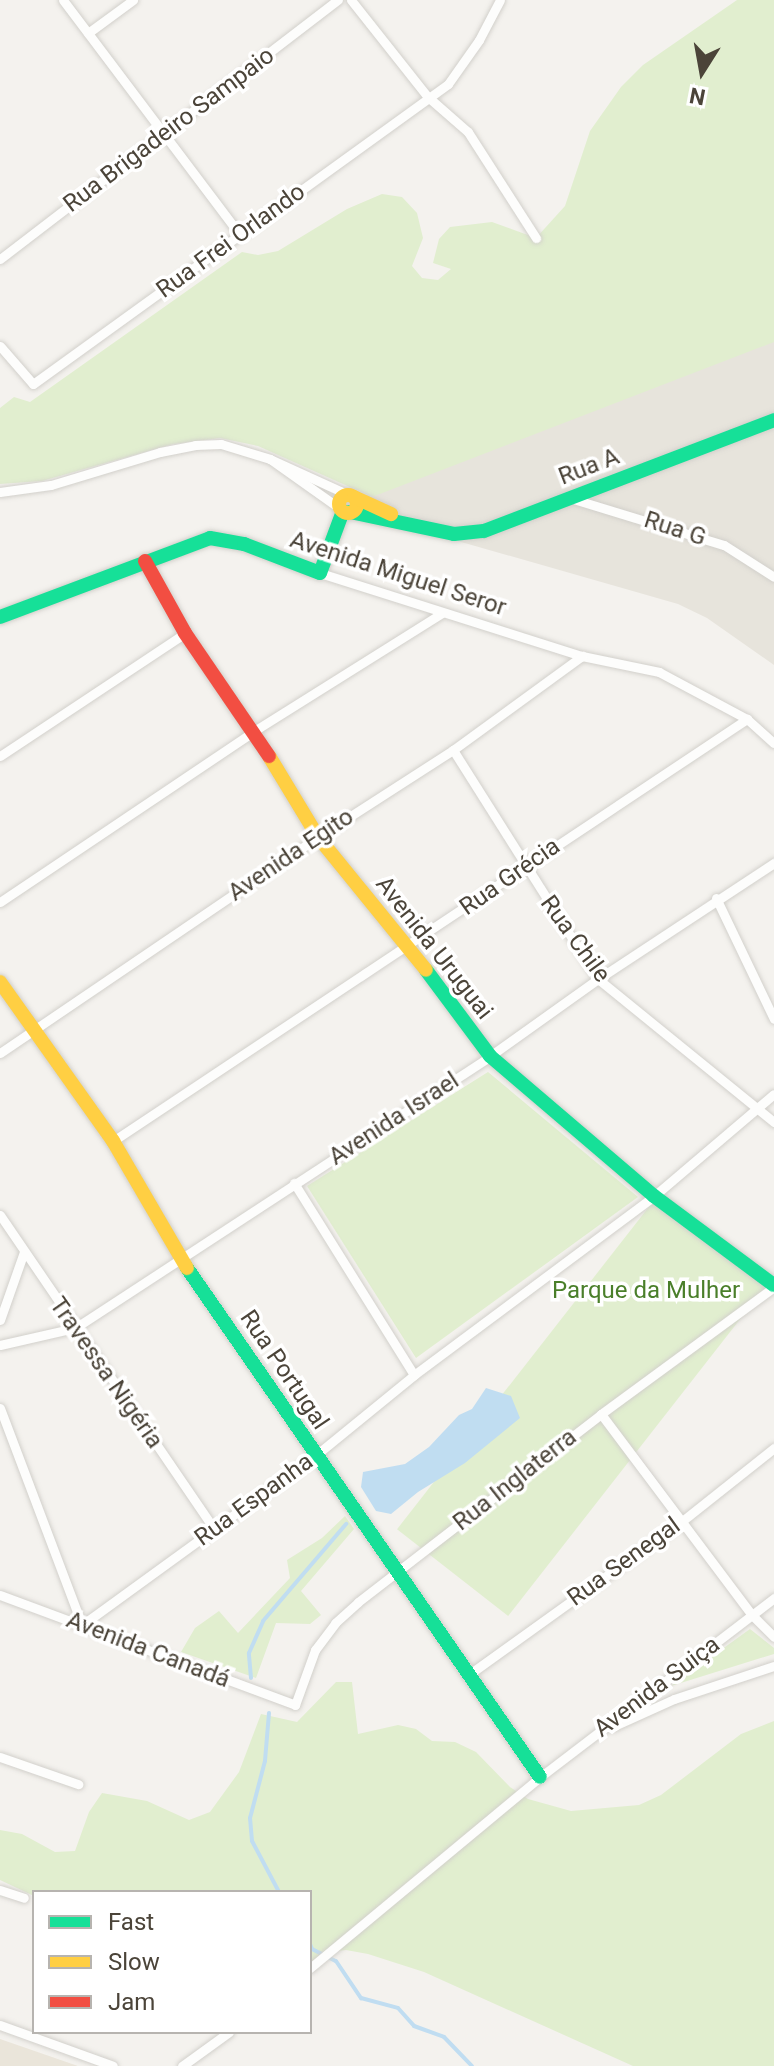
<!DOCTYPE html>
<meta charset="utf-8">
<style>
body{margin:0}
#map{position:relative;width:774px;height:2066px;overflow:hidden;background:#f4f2ee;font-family:Roboto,sans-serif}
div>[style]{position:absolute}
.residential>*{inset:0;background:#e7e4dc}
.education>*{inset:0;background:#eae5da}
.green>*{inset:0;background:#e1eecf;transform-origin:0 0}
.water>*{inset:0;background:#c0ddf1}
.stream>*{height:4px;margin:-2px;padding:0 2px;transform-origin:2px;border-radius:2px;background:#c0ddf1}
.roads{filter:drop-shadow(0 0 2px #d2d0cb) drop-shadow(0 0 2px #d2d0cb)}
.street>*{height:9px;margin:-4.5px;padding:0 4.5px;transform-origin:4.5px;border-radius:4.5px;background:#fdfdfc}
.fast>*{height:14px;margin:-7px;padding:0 7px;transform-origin:7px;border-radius:7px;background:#16e098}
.slow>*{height:14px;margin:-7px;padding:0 7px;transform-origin:7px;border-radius:7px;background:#ffcf43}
.slow>.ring{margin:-7px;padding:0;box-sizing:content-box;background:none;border:14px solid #ffcf43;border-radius:50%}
.jam>*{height:14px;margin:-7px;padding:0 7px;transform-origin:7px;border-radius:7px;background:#f24e42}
span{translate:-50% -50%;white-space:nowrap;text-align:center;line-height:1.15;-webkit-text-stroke:7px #fff;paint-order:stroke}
.street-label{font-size:24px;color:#4b4439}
.park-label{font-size:24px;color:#4a7f2a}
.legend{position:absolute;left:32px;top:1890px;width:280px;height:144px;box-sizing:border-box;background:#fff;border:2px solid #b7b4b0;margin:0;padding:10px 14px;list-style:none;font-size:24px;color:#4b4439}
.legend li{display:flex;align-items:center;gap:16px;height:40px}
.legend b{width:40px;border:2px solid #b7b4b0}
.north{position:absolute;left:662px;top:32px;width:80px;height:80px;-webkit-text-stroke:6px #fff;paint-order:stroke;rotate:191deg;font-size:22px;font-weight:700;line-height:32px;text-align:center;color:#4b4439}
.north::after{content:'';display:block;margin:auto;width:28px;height:36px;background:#4b4439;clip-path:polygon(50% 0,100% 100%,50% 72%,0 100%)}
</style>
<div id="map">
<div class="residential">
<div style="clip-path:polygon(774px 338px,774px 665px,707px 618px,678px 604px,395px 523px,364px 496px)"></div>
</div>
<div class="education">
<div style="clip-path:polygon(0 2039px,78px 2066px,0 2066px)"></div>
</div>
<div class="green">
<div style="clip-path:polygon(737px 0,774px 0,774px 342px,372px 497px,258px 446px,220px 438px,173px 444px,42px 481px,0 484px,0 408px,14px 397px,30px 402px,242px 252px,258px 255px,278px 251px,347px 209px,382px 194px,402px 197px,417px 213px,423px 238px,412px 266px,422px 278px,438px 280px,451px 269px,433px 263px,439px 239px,450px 227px,492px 222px,536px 238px,565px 206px,590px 131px,621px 87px,643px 65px)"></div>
<div style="clip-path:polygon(488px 1072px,638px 1197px,416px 1358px,307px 1186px)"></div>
<div style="left:655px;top:1199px;width:141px;height:419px;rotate:38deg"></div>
<div style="clip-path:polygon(345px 1516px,354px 1529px,301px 1591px,321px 1615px,310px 1624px,276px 1623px,256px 1678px,181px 1652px,195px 1628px,219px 1611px,238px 1633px,290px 1578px,287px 1560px,322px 1538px)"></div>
<div style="clip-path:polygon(750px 1629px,774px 1648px,774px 1654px,671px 1686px)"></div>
<div style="clip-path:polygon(336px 1682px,352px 1682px,358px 1734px,398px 1725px,416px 1729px,432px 1741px,455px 1742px,476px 1752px,510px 1787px,528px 1799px,571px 1811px,639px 1805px,661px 1795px,741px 1734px,774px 1721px,774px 2066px,633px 2066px,424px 1972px,368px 1954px,346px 1950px,324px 1953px,310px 1965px,310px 1892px,34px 1892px,34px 1896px,0 1880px,0 1830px,22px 1834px,55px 1852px,75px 1851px,89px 1812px,102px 1793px,147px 1801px,189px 1820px,210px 1812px,239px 1772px,261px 1714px,297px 1722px)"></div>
</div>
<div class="water">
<div style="clip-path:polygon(486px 1388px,511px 1396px,520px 1418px,465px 1463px,418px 1492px,391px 1514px,376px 1511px,361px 1487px,363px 1472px,405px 1464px,429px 1447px,459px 1415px,472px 1409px)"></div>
</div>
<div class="stream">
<div style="left:251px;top:1678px;width:25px;rotate:-95deg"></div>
<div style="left:249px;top:1653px;width:35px;rotate:-66deg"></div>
<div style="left:263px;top:1621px;width:128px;rotate:-49.4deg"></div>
<div style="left:269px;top:1713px;width:48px;rotate:94.8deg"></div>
<div style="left:265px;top:1761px;width:59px;rotate:104.7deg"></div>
<div style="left:250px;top:1818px;width:23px;rotate:85deg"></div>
<div style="left:252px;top:1841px;width:58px;rotate:62.1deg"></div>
<div style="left:310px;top:1944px;width:5px;rotate:68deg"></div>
<div style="left:312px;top:1949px;width:27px;rotate:27deg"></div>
<div style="left:336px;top:1961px;width:45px;rotate:56deg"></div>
<div style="left:361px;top:1998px;width:38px;rotate:15deg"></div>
<div style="left:398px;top:2008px;width:24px;rotate:48deg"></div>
<div style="left:414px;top:2026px;width:32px;rotate:20deg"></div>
<div style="left:444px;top:2037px;width:40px;rotate:46deg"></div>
</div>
<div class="roads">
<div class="street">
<div style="left:63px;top:0;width:294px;rotate:53deg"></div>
<div style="left:351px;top:0;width:124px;rotate:51.6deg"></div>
<div style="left:428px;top:97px;width:53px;rotate:41.2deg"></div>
<div style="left:468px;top:132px;width:126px;rotate:57.3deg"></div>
<div style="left:88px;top:33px;width:56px;rotate:-36.3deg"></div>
<div style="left:0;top:259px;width:426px;rotate:-37.5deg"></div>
<div style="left:0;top:346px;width:50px;rotate:49deg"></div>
<div style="left:33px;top:384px;width:512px;rotate:-35.86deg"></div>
<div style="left:448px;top:84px;width:54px;rotate:-54.8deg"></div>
<div style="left:479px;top:40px;width:45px;rotate:-62.3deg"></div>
<div style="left:0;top:492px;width:51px;rotate:-7.8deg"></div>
<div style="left:51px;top:485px;width:114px;rotate:-16.8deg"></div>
<div style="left:160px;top:452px;width:36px;rotate:-11deg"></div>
<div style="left:195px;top:445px;width:26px;rotate:-2deg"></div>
<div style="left:221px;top:444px;width:51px;rotate:17deg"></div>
<div style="left:570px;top:498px;width:161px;rotate:17deg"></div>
<div style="left:724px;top:545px;width:59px;rotate:32.6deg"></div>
<div style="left:342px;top:510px;width:88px;rotate:-144.7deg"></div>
<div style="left:270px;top:459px;width:87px;rotate:24.5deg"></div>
<div style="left:320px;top:573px;width:275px;rotate:17.6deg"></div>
<div style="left:582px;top:656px;width:79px;rotate:11.7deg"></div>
<div style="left:659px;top:672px;width:100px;rotate:28.1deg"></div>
<div style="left:747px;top:719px;width:36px;rotate:42deg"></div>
<div style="left:453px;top:750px;width:271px;rotate:57.7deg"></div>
<div style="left:598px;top:979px;width:227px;rotate:39.1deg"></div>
<div style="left:0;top:756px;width:222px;rotate:-33.6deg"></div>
<div style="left:716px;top:898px;width:134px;rotate:64.4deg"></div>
<div style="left:0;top:902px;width:306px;rotate:-33.9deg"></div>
<div style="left:254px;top:731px;width:222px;rotate:-32.1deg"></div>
<div style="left:0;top:1053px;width:384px;rotate:-34.2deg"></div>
<div style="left:318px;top:837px;width:161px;rotate:-32.8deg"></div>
<div style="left:453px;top:750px;width:160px;rotate:-36.1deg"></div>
<div style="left:113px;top:1141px;width:762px;rotate:-33.65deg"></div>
<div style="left:294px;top:1183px;width:226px;rotate:58deg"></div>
<div style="left:0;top:1215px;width:380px;rotate:55.7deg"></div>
<div style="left:0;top:1320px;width:72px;rotate:-70.6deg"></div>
<div style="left:0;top:1345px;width:77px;rotate:-12.8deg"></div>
<div style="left:75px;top:1328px;width:496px;rotate:-33.2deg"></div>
<div style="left:490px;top:1056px;width:133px;rotate:-35.5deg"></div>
<div style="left:598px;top:979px;width:211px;rotate:-33.4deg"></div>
<div style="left:0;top:1408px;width:232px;rotate:69.3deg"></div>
<div style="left:601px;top:1414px;width:251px;rotate:53.1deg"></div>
<div style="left:752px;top:1615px;width:31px;rotate:45deg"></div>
<div style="left:0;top:1595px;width:315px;rotate:20.4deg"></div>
<div style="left:295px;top:1705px;width:59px;rotate:-70deg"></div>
<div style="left:315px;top:1650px;width:34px;rotate:-53deg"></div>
<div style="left:335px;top:1623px;width:31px;rotate:-42deg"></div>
<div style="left:358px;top:1602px;width:307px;rotate:-37.7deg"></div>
<div style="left:601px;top:1414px;width:215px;rotate:-36.3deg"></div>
<div style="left:82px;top:1625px;width:289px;rotate:-36deg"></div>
<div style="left:316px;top:1455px;width:127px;rotate:-39.2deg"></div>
<div style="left:414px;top:1375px;width:299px;rotate:-36.7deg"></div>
<div style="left:654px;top:1196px;width:157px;rotate:-40.4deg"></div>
<div style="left:471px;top:1673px;width:259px;rotate:-35.7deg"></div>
<div style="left:681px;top:1522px;width:119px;rotate:-38.5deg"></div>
<div style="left:612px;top:1727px;width:68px;rotate:-24.3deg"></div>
<div style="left:674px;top:1699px;width:105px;rotate:-18.3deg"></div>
<div style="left:0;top:1757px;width:83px;rotate:19.1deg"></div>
<div style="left:0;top:1890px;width:25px;rotate:18deg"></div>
<div style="left:310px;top:1968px;width:299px;rotate:-39.7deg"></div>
<div style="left:540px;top:1777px;width:295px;rotate:-37.4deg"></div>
<div style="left:0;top:2025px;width:120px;rotate:19.9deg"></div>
<div style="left:182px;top:2066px;width:58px;rotate:-35.9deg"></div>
</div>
<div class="fast">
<div style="left:350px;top:512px;width:106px;rotate:11.9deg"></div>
<div style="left:454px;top:534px;width:30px;rotate:-6deg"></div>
<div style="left:484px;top:531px;width:311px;rotate:-20.9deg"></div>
<div style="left:0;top:617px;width:224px;rotate:-20.6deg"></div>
<div style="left:210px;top:538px;width:35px;rotate:10deg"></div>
<div style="left:244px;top:544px;width:81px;rotate:20.9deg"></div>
<div style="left:320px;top:573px;width:66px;rotate:-69.6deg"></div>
<div style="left:426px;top:970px;width:107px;rotate:53.3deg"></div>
<div style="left:490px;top:1056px;width:216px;rotate:40.5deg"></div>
<div style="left:654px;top:1196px;width:149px;rotate:36.6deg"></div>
<div style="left:187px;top:1268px;width:619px;rotate:55.26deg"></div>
</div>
<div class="slow">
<div class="ring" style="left:339px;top:495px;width:4px;height:4px"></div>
<div style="left:354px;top:497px;width:41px;rotate:24.7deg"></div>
<div style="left:269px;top:756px;width:95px;rotate:58.8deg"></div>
<div style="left:318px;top:837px;width:171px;rotate:50.9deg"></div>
<div style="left:0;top:982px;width:195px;rotate:54.6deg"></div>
<div style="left:113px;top:1141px;width:147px;rotate:59.8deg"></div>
</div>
<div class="jam">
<div style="left:145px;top:561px;width:82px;rotate:60.9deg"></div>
<div style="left:185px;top:633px;width:149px;rotate:55.7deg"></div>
</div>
</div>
<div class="street-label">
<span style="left:169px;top:130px;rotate:-37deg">Rua Brigadeiro Sampaio</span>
<span style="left:231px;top:241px;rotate:-36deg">Rua Frei Orlando</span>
<span style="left:589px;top:467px;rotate:-21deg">Rua A</span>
<span style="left:675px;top:529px;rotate:18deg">Rua G</span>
<span style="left:398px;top:574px;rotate:18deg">Avenida Miguel Seror</span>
<span style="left:291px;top:855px;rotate:-34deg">Avenida Egito</span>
<span style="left:510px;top:877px;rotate:-35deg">Rua Grécia</span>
<span style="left:575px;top:939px;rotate:54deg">Rua Chile</span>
<span style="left:434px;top:948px;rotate:52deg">Avenida Uruguai</span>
<span style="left:394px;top:1119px;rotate:-33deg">Avenida Israel</span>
<span style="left:284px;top:1370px;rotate:56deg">Rua Portugal</span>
<span style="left:106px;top:1373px;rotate:55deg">Travessa Nigéria</span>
<span style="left:515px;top:1480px;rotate:-38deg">Rua Inglaterra</span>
<span style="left:254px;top:1500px;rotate:-36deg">Rua Espanha</span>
<span style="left:624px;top:1562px;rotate:-36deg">Rua Senegal</span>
<span style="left:148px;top:1650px;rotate:21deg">Avenida Canadá</span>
<span style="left:657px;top:1687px;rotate:-37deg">Avenida Suiça</span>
</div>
<div class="park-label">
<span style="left:646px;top:1291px">Parque da Mulher</span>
</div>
<ul class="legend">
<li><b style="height:10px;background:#16e098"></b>Fast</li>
<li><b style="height:10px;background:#ffcf43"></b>Slow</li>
<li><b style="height:10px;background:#f24e42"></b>Jam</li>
</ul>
<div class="north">N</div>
</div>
